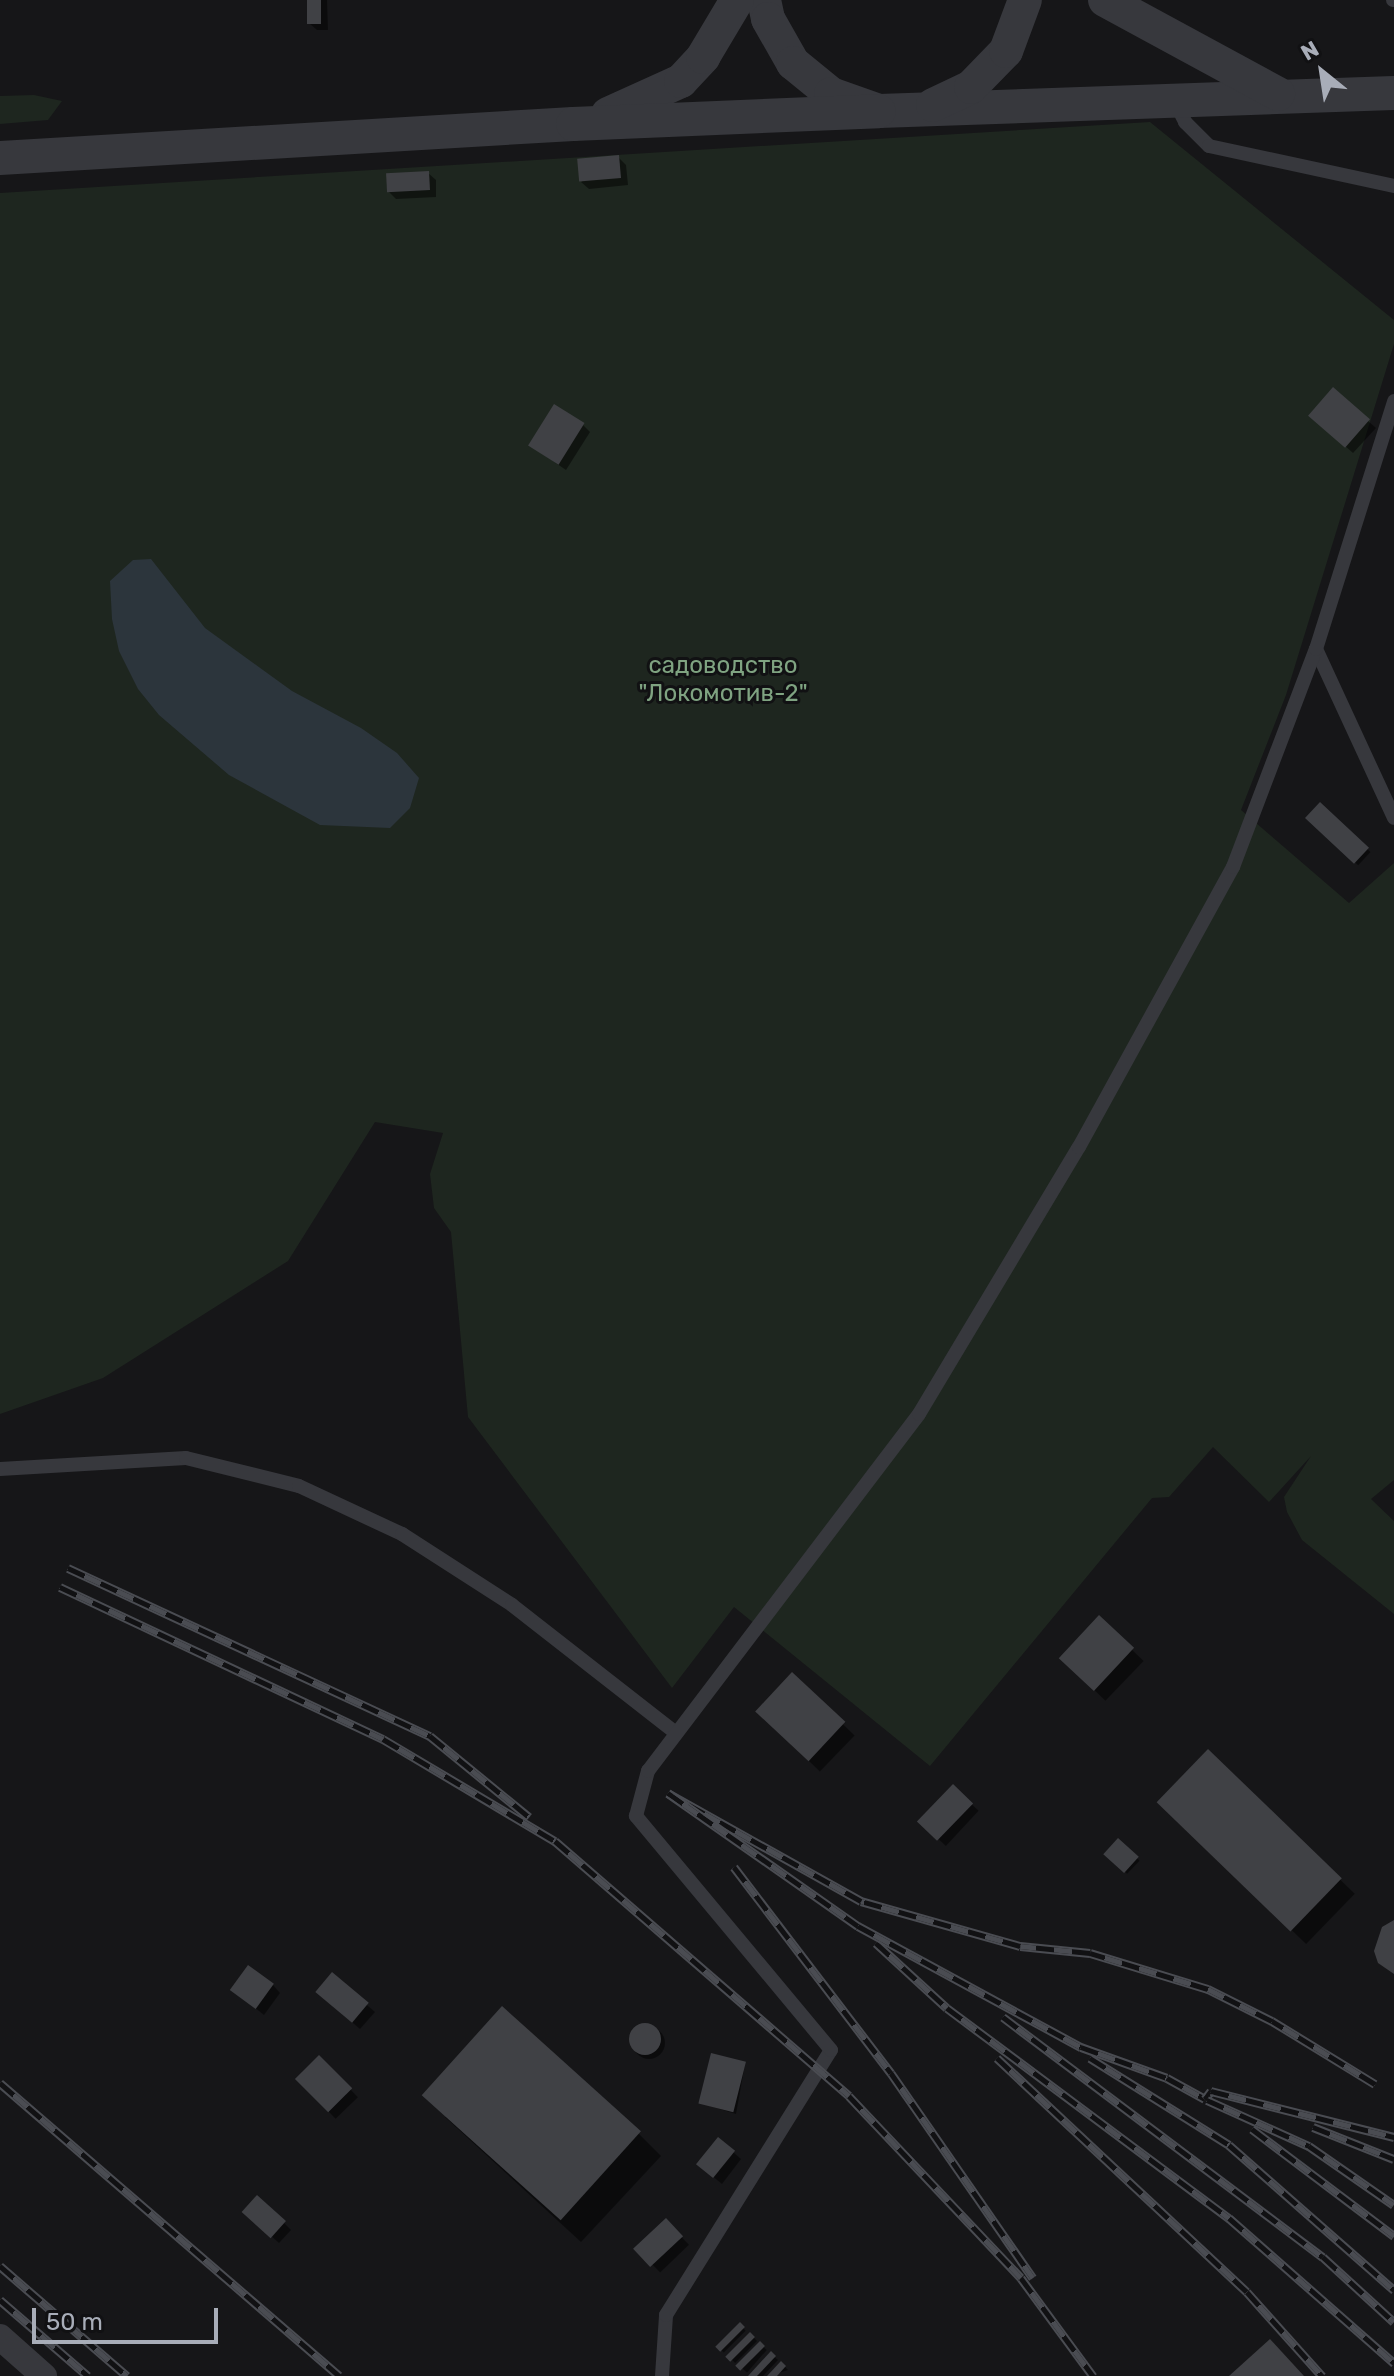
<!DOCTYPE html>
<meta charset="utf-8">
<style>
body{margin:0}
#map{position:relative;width:1394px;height:2376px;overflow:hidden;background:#161618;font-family:Rubik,sans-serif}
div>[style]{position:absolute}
.green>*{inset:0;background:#1e261f}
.water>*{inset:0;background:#2c353c}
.shadow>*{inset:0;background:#0007;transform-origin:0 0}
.round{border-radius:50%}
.building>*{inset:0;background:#404145;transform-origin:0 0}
.service>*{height:14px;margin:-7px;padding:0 7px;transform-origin:7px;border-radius:7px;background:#37383d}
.minor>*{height:26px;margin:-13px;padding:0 13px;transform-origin:13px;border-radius:13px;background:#37383d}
.tertiary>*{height:34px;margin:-17px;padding:0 17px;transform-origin:17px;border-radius:17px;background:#37383d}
.rail>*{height:9px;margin-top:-4.5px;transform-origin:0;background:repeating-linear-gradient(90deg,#111113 0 18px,#4a4c52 0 36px);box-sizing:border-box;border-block:2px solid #4a4c52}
span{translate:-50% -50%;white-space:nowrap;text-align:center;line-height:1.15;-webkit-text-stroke:6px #111113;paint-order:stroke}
.park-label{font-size:24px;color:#7fa381}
.north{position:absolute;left:1282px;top:32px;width:80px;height:80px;-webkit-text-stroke:6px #111113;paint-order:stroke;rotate:330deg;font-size:22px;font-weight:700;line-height:32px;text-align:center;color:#a8adb8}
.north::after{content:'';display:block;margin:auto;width:28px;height:36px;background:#a8adb8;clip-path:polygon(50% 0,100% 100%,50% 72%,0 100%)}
.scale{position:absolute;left:32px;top:2308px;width:186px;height:36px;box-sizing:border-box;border:4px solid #a8adb8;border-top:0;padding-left:10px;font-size:24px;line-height:28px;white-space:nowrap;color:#a8adb8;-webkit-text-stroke:6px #111113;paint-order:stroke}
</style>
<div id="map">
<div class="green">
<div style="clip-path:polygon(34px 95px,62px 101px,48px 120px,0 124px,0 96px)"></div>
<div style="clip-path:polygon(1150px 122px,1394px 320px,1394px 344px,1286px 695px,1241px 810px,1349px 903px,1394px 863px,1394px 1480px,1371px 1499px,1394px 1521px,1394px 1614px,1302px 1540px,1287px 1512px,1284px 1497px,1311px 1456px,1269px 1502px,1213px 1447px,1169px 1497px,1152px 1498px,930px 1766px,734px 1607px,672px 1688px,468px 1417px,451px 1232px,434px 1208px,430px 1174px,443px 1133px,375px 1122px,288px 1261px,103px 1378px,0 1414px,0 193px)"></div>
</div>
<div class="water">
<div style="clip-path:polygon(151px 559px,205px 628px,292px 691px,361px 728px,397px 753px,419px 778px,410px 808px,390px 828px,320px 825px,229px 775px,159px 715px,138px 689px,119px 651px,112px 619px,110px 581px,133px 560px)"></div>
</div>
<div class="shadow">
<div style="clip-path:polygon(309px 0,327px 0,328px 30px,317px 30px,309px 23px)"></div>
<div style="clip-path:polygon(618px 157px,626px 165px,628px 185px,589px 189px,581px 182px)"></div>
<div style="clip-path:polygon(428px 173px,436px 180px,436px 197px,396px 199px,389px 192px)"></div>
<div style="clip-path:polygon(1368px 421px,1376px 428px,1353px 453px,1318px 422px)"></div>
<div style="clip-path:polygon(583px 425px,590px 432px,566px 470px,531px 446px)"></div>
<div style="left:1320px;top:805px;width:69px;height:18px;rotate:43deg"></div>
<div style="left:1099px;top:1618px;width:62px;height:55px;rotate:44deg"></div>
<div style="left:792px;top:1675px;width:87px;height:50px;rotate:44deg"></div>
<div style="left:1208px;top:1752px;width:204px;height:70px;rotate:44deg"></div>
<div style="left:953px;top:1787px;width:35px;height:48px;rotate:43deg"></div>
<div style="left:1118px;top:1840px;width:30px;height:18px;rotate:44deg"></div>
<div style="clip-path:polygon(332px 1975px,375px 2012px,360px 2029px,325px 1999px)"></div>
<div style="clip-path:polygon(273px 1985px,280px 1993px,264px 2015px,233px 1990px)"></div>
<div class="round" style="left:633px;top:2027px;width:32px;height:32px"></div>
<div style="left:319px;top:2057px;width:56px;height:31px;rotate:46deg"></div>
<div style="clip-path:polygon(745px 2064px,736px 2114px,700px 2103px)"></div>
<div style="clip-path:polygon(445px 2117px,638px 2133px,661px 2156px,581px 2242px)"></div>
<div style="clip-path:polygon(719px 2140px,741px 2159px,722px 2184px,706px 2171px)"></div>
<div style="clip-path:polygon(252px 2219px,284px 2223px,291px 2230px,279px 2243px)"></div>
<div style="left:666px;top:2221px;width:33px;height:40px;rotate:46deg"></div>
<div style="left:740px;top:2325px;width:8px;height:31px;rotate:45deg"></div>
<div style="left:750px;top:2334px;width:10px;height:31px;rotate:45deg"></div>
<div style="left:760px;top:2344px;width:9px;height:30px;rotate:41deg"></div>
<div style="clip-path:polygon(771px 2354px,778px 2360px,763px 2376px,751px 2376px)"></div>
<div style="clip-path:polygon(781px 2363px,788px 2370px,770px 2376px)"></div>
</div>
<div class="building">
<div style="left:307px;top:0;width:14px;height:24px"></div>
<div style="left:619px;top:155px;width:23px;height:42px;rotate:85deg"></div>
<div style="left:429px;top:171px;width:19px;height:43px;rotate:87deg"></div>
<div style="left:1333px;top:387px;width:49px;height:38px;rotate:41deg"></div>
<div style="left:554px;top:404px;width:36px;height:49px;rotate:32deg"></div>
<div style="left:1320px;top:802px;width:67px;height:22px;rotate:43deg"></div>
<div style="left:1099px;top:1615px;width:48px;height:59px;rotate:43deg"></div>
<div style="left:792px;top:1672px;width:73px;height:54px;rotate:43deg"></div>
<div style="left:1208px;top:1749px;width:186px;height:74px;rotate:44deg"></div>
<div style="left:953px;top:1784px;width:28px;height:52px;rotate:44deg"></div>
<div style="left:1118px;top:1838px;width:28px;height:22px;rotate:42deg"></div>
<div style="clip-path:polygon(1394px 1920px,1394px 1974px,1378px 1963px,1374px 1951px,1382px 1927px)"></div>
<div style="left:248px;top:1965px;width:32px;height:31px;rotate:36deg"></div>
<div style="left:332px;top:1972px;width:48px;height:26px;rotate:40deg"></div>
<div style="left:502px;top:2006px;width:187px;height:120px;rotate:42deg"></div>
<div class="round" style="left:629px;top:2023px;width:32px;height:32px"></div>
<div style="left:711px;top:2053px;width:36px;height:52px;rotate:14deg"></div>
<div style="left:319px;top:2055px;width:47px;height:34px;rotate:45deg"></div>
<div style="left:718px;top:2137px;width:22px;height:35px;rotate:39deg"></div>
<div style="left:257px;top:2195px;width:39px;height:23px;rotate:42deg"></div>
<div style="left:666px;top:2218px;width:25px;height:45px;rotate:47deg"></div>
<div style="left:740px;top:2322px;width:7px;height:35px;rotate:45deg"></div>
<div style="left:750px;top:2332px;width:7px;height:35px;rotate:45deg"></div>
<div style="clip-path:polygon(1270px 2339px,1304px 2376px,1229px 2376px)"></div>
<div style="left:760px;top:2341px;width:7px;height:35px;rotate:45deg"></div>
<div style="clip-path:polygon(771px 2351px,776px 2356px,757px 2376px,748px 2376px)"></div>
<div style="clip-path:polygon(781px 2361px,786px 2366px,777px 2376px,767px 2376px)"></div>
</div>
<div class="service">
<div style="left:1393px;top:0;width:1px"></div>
<div style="left:1174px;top:100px;width:25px;rotate:63deg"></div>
<div style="left:1185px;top:122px;width:34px;rotate:45deg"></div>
<div style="left:1209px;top:146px;width:189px;rotate:12.2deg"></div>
<div style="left:1316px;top:649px;width:186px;rotate:65.2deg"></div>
<div style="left:0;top:1469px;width:186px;rotate:-3.4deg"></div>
<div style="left:186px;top:1458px;width:116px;rotate:13.9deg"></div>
<div style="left:299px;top:1486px;width:114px;rotate:25deg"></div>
<div style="left:402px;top:1534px;width:131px;rotate:32.8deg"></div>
<div style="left:512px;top:1605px;width:208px;rotate:38deg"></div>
<div style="left:662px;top:2376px;width:61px;rotate:-86.2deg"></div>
<div style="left:666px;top:2315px;width:312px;rotate:-58.1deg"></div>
<div style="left:831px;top:2050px;width:305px;rotate:-129.8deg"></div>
<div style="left:636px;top:1816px;width:47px;rotate:-75.1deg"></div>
<div style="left:648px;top:1771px;width:448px;rotate:-52.8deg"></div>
<div style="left:919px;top:1414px;width:311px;rotate:-59.1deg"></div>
<div style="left:1079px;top:1147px;width:320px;rotate:-61.2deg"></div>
<div style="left:1233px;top:867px;width:233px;rotate:-69.2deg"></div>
<div style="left:1316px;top:649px;width:260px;rotate:-72.5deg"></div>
</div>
<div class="minor">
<div style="left:0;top:2337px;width:59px;rotate:41.6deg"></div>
</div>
<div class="tertiary">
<div style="left:764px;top:0;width:19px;rotate:78deg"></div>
<div style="left:768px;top:19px;width:51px;rotate:60.4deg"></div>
<div style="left:793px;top:63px;width:49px;rotate:39.2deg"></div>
<div style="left:831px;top:94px;width:51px;rotate:19.5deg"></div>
<div style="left:879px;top:111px;width:515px;rotate:-2deg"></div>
<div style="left:1105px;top:0;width:197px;rotate:28.5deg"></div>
<div style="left:933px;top:105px;width:42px;rotate:-25.3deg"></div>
<div style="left:971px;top:87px;width:50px;rotate:-45.8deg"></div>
<div style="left:1006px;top:51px;width:54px;rotate:-69.6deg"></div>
<div style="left:608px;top:114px;width:80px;rotate:-24.3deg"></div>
<div style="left:681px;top:81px;width:33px;rotate:-47deg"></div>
<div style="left:703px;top:57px;width:66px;rotate:-59.2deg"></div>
<div style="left:0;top:158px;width:574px;rotate:-3.4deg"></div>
<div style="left:573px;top:124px;width:306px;rotate:-2.4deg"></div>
</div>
<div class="rail">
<div style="left:68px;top:1568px;width:399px;rotate:24.9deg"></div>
<div style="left:430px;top:1736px;width:128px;rotate:39.3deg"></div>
<div style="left:60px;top:1587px;width:357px;rotate:25.2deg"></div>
<div style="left:383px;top:1739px;width:200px;rotate:30.7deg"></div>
<div style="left:555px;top:1841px;width:389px;rotate:40.9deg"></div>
<div style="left:849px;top:2096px;width:250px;rotate:46.6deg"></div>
<div style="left:1021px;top:2278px;width:122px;rotate:53.7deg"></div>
<div style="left:734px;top:1867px;width:259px;rotate:52.7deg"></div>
<div style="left:891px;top:2073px;width:249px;rotate:55.3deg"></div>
<div style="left:876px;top:1943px;width:96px;rotate:42.5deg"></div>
<div style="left:947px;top:2008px;width:352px;rotate:36.7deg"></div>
<div style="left:1229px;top:2218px;width:220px;rotate:41.3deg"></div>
<div style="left:1003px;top:2017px;width:400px;rotate:36.9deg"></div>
<div style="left:1323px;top:2257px;width:96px;rotate:42.5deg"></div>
<div style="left:997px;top:2058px;width:342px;rotate:43.1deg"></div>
<div style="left:1247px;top:2292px;width:113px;rotate:48.2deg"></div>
<div style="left:1090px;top:2058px;width:164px;rotate:32deg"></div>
<div style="left:1229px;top:2145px;width:220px;rotate:41.3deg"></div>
<div style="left:0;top:2083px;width:448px;rotate:40.8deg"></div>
<div style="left:1375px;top:2084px;width:121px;rotate:-148.5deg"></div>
<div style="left:1272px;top:2021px;width:72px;rotate:-153.4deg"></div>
<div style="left:1208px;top:1989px;width:123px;rotate:-163deg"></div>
<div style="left:1090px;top:1953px;width:70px;rotate:-174.3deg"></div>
<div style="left:1020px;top:1946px;width:165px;rotate:-164.2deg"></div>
<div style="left:861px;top:1901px;width:221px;rotate:-150.8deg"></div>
<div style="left:668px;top:1793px;width:232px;rotate:35deg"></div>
<div style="left:858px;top:1926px;width:254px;rotate:28.5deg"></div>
<div style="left:1081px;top:2047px;width:91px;rotate:19.8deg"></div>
<div style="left:1167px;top:2078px;width:43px;rotate:28.9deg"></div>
<div style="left:1205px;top:2099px;width:10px;rotate:-53deg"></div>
<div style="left:1211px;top:2091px;width:189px;rotate:14.1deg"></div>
<div style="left:1207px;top:2100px;width:112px;rotate:24.3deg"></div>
<div style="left:1309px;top:2146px;width:103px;rotate:34.8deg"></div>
<div style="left:1313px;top:2127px;width:87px;rotate:21.6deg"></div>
<div style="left:1252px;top:2129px;width:178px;rotate:37deg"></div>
<div style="left:0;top:2266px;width:168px;rotate:40.9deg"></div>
<div style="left:0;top:2300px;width:116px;rotate:40.8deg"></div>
</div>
<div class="park-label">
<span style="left:723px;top:680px">садоводство<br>"Локомотив-2"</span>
</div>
<div class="north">N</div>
<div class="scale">50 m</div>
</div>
